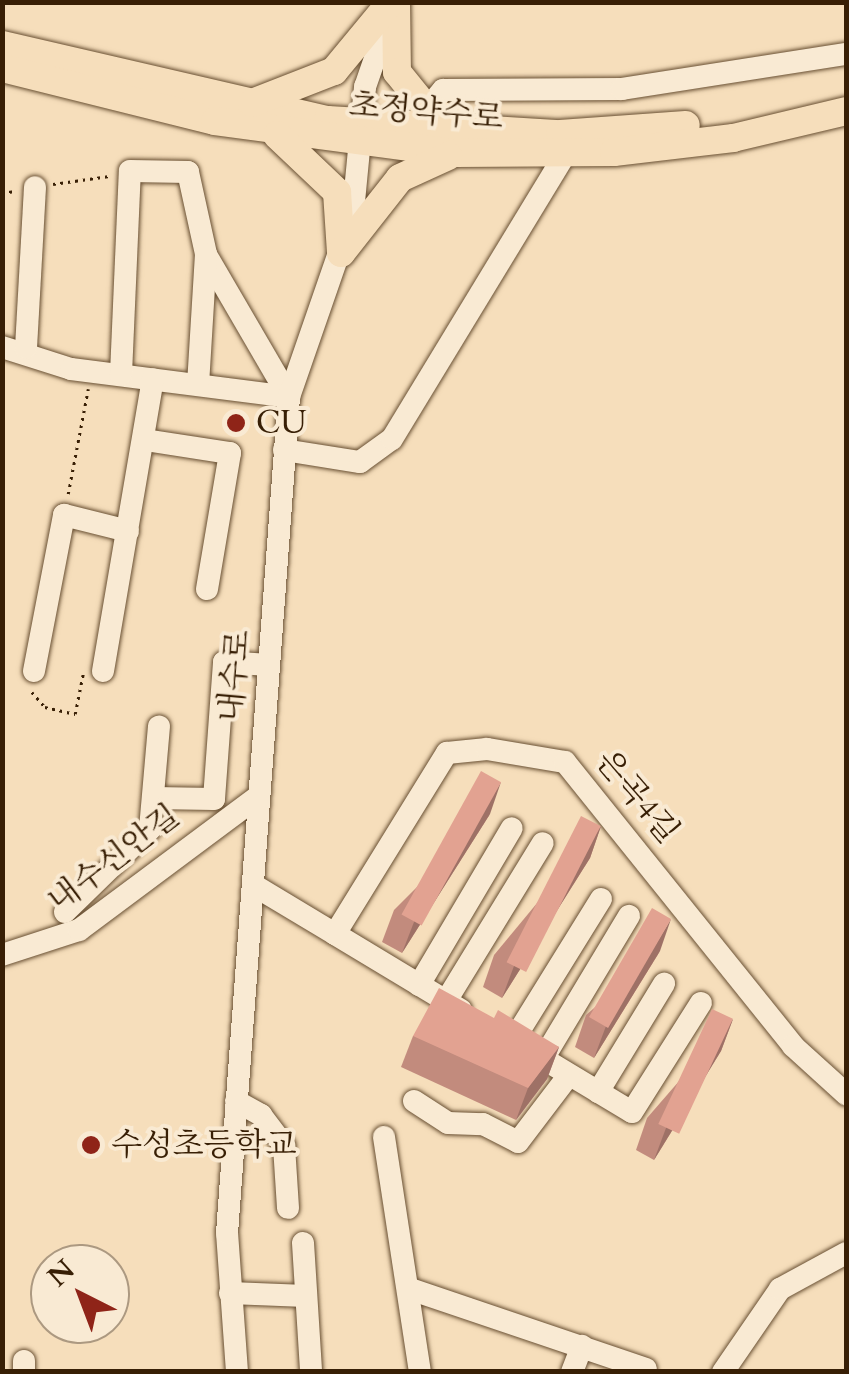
<!DOCTYPE html>
<meta charset="utf-8">
<style>
body{margin:0}
#map{position:relative;width:849px;height:1374px;overflow:hidden;background:#f6debb;font-family:Cardo,"Noto Serif KR",serif}
div>[style]{position:absolute}
.path>*{height:2.5px;margin-top:-1.25px;transform-origin:0;background:repeating-linear-gradient(90deg,#381f05 0 2.5px,transparent 0 7.5px)}
.roads{filter:drop-shadow(0 0 2px #684f32) drop-shadow(0 0 2px #684f32)}
.minor>*{height:22px;margin:-11px;padding:0 11px;transform-origin:11px;border-radius:11px;background:#f9ead3}
.major>*{height:28px;margin:-14px;padding:0 14px;transform-origin:14px;border-radius:14px;background:#f6debb}
.wall>*{inset:0;background:#c28b7d}
.shaded-wall>*{inset:0;background:#9e7166}
.building>*{inset:0;background:#e2a291;transform-origin:0 0}
.dots>*{width:28px;height:28px;translate:-50% -50%;box-sizing:border-box;border:5px solid #f9ead3;border-radius:50%}
span{translate:-50% -50%;white-space:nowrap;text-align:center;line-height:1.15;-webkit-text-stroke:8px #f9ead3;paint-order:stroke}
.street-label{font-size:32px;color:#381f05}
.poi-label{font-size:32px;color:#381f05}
.left{translate:0 -50%;text-align:left}
.frame{position:absolute;inset:0;border:5px solid #381f05;pointer-events:none}
.north{position:absolute;left:30px;top:1244px;width:100px;height:100px;box-sizing:border-box;background:#f9ead3;border:2px solid #ac9981;border-radius:50%;rotate:318deg;font-size:28px;font-weight:700;line-height:40px;text-align:center;color:#381f05}
.north::after{content:'';display:block;margin:auto;width:35px;height:45px;background:#8f2418;clip-path:polygon(50% 0,100% 100%,50% 72%,0 100%)}
</style>
<div id="map">
<div class="path">
<div style="left:53px;top:184px;width:57px;rotate:-8.1deg"></div>
<div style="left:2px;top:193px;width:13px;rotate:-9deg"></div>
<div style="left:68px;top:494px;width:107px;rotate:-79.2deg"></div>
<div style="left:32px;top:692px;width:20px;rotate:49deg"></div>
<div style="left:45px;top:707px;width:31px;rotate:13deg"></div>
<div style="left:75px;top:714px;width:41px;rotate:-78.7deg"></div>
</div>
<div class="roads">
<div class="minor">
<div style="left:427px;top:109px;width:25px;rotate:-50deg"></div>
<div style="left:443px;top:90px;width:179px;rotate:-0.3deg"></div>
<div style="left:622px;top:89px;width:227px;rotate:-8.9deg"></div>
<div style="left:208px;top:258px;width:161px;rotate:59.8deg"></div>
<div style="left:2px;top:347px;width:72px;rotate:17.7deg"></div>
<div style="left:71px;top:369px;width:220px;rotate:7.3deg"></div>
<div style="left:26px;top:348px;width:161px;rotate:-86.8deg"></div>
<div style="left:121px;top:374px;width:203px;rotate:-87.5deg"></div>
<div style="left:130px;top:171px;width:58px;rotate:1deg"></div>
<div style="left:188px;top:172px;width:84px;rotate:77.6deg"></div>
<div style="left:206px;top:254px;width:129px;rotate:93.5deg"></div>
<div style="left:145px;top:440px;width:86px;rotate:8.7deg"></div>
<div style="left:230px;top:453px;width:138px;rotate:99.6deg"></div>
<div style="left:284px;top:450px;width:77px;rotate:9deg"></div>
<div style="left:360px;top:462px;width:39px;rotate:-36deg"></div>
<div style="left:392px;top:439px;width:333px;rotate:-58.7deg"></div>
<div style="left:34px;top:671px;width:159px;rotate:-79.1deg"></div>
<div style="left:64px;top:515px;width:66px;rotate:14deg"></div>
<div style="left:103px;top:671px;width:296px;rotate:-80.3deg"></div>
<div style="left:154px;top:798px;width:60px;rotate:1deg"></div>
<div style="left:214px;top:799px;width:137px;rotate:-85.8deg"></div>
<div style="left:224px;top:662px;width:45px;rotate:3.8deg"></div>
<div style="left:255px;top:886px;width:93px;rotate:31deg"></div>
<div style="left:335px;top:934px;width:213px;rotate:-58.3deg"></div>
<div style="left:447px;top:753px;width:40px;rotate:-5.7deg"></div>
<div style="left:487px;top:749px;width:79px;rotate:9.5deg"></div>
<div style="left:565px;top:762px;width:364px;rotate:51.2deg"></div>
<div style="left:793px;top:1046px;width:72px;rotate:42.2deg"></div>
<div style="left:65px;top:912px;width:119px;rotate:-44.3deg"></div>
<div style="left:150px;top:829px;width:103px;rotate:-85deg"></div>
<div style="left:335px;top:934px;width:147px;rotate:31.1deg"></div>
<div style="left:2px;top:955px;width:81px;rotate:-18deg"></div>
<div style="left:79px;top:930px;width:221px;rotate:-36.7deg"></div>
<div style="left:419px;top:985px;width:182px;rotate:-59.4deg"></div>
<div style="left:446px;top:1001px;width:185px;rotate:-58.5deg"></div>
<div style="left:513px;top:1041px;width:167px;rotate:-58.2deg"></div>
<div style="left:527px;top:1049px;width:122px;rotate:31deg"></div>
<div style="left:632px;top:1112px;width:129px;rotate:-57.7deg"></div>
<div style="left:543px;top:1059px;width:167px;rotate:-59deg"></div>
<div style="left:598px;top:1092px;width:127px;rotate:-58.6deg"></div>
<div style="left:236px;top:1101px;width:29px;rotate:29deg"></div>
<div style="left:261px;top:1115px;width:39px;rotate:53deg"></div>
<div style="left:284px;top:1146px;width:62px;rotate:86.3deg"></div>
<div style="left:414px;top:1101px;width:40px;rotate:32.9deg"></div>
<div style="left:448px;top:1123px;width:35px;rotate:2deg"></div>
<div style="left:483px;top:1124px;width:39px;rotate:27deg"></div>
<div style="left:518px;top:1142px;width:84px;rotate:-52.7deg"></div>
<div style="left:384px;top:1137px;width:238px;rotate:81.3deg"></div>
<div style="left:303px;top:1243px;width:128px;rotate:86.4deg"></div>
<div style="left:410px;top:1289px;width:249px;rotate:18.7deg"></div>
<div style="left:230px;top:1293px;width:76px;rotate:2.3deg"></div>
<div style="left:24px;top:1372px;width:11px;rotate:-90deg"></div>
<div style="left:237px;top:1372px;width:139px;rotate:-94.1deg"></div>
<div style="left:227px;top:1233px;width:838px;rotate:-85.76deg"></div>
<div style="left:289px;top:397px;width:196px;rotate:-70.9deg"></div>
<div style="left:353px;top:212px;width:126px;rotate:-84.5deg"></div>
<div style="left:365px;top:87px;width:83px;rotate:-70.9deg"></div>
<div style="left:572px;top:1372px;width:28px;rotate:-69deg"></div>
<div style="left:723px;top:1372px;width:101px;rotate:-55.5deg"></div>
<div style="left:780px;top:1289px;width:75px;rotate:-28.6deg"></div>
</div>
<div class="major">
<div style="left:396px;top:2px;width:70px;rotate:89.2deg"></div>
<div style="left:397px;top:72px;width:48px;rotate:51deg"></div>
<div style="left:427px;top:109px;width:34px;rotate:24deg"></div>
<div style="left:2px;top:45px;width:335px;rotate:13deg"></div>
<div style="left:328px;top:120px;width:232px;rotate:3.5deg"></div>
<div style="left:560px;top:134px;width:126px;rotate:-4.1deg"></div>
<div style="left:2px;top:68px;width:219px;rotate:14deg"></div>
<div style="left:215px;top:121px;width:242px;rotate:7.6deg"></div>
<div style="left:455px;top:153px;width:159px;rotate:-0.4deg"></div>
<div style="left:614px;top:152px;width:120px;rotate:-6.7deg"></div>
<div style="left:733px;top:138px;width:116px;rotate:-13.4deg"></div>
<div style="left:252px;top:103px;width:88px;rotate:-21.3deg"></div>
<div style="left:334px;top:71px;width:89px;rotate:-50.4deg"></div>
<div style="left:277px;top:135px;width:83px;rotate:43.5deg"></div>
<div style="left:337px;top:192px;width:61px;rotate:86.2deg"></div>
<div style="left:341px;top:253px;width:95px;rotate:-51.8deg"></div>
<div style="left:400px;top:178px;width:53px;rotate:-24.6deg"></div>
</div>
</div>
<div class="wall">
<div style="clip-path:polygon(490px 814px,402px 953px,382px 942px,394px 910px)"></div>
<div style="clip-path:polygon(601px 826px,590px 858px,502px 998px,483px 987px,494px 955px)"></div>
<div style="clip-path:polygon(660px 951px,594px 1058px,575px 1047px,586px 1015px)"></div>
<div style="clip-path:polygon(494px 1018px,559px 1047px,547px 1079px,516px 1120px,401px 1067px,413px 1036px)"></div>
<div style="clip-path:polygon(733px 1019px,721px 1051px,654px 1160px,636px 1150px,647px 1118px)"></div>
</div>
<div class="shaded-wall">
<div style="clip-path:polygon(501px 782px,490px 814px,402px 953px,414px 922px)"></div>
<div style="clip-path:polygon(601px 826px,590px 858px,502px 998px,514px 966px)"></div>
<div style="clip-path:polygon(671px 919px,660px 951px,594px 1058px,606px 1026px)"></div>
<div style="clip-path:polygon(733px 1019px,721px 1051px,654px 1160px,666px 1128px)"></div>
<div style="clip-path:polygon(559px 1047px,547px 1079px,516px 1120px,528px 1088px)"></div>
</div>
<div class="building">
<div style="left:481px;top:771px;width:23px;height:164px;rotate:29deg"></div>
<div style="left:581px;top:816px;width:22px;height:164px;rotate:27deg"></div>
<div style="left:652px;top:908px;width:22px;height:126px;rotate:30deg"></div>
<div style="clip-path:polygon(439px 988px,494px 1018px,498px 1010px,559px 1047px,528px 1088px,413px 1036px)"></div>
<div style="left:712px;top:1009px;width:23px;height:127px;rotate:25deg"></div>
</div>
<div class="dots">
<div style="left:236px;top:423px;background:#8f2418"></div>
<div style="left:91px;top:1145px;background:#8f2418"></div>
</div>
<div class="street-label">
<span style="left:426px;top:112px;rotate:5deg">초정약수로</span>
<span style="left:235px;top:676px;rotate:-85deg">내수로</span>
<span style="left:637px;top:797px;rotate:50deg">은곡4길</span>
<span style="left:114px;top:859px;rotate:-37deg">내수신안길</span>
</div>
<div class="poi-label">
<span class="left" style="left:256px;top:423px">CU</span>
<span class="left" style="left:111px;top:1145px">수성초등학교</span>
</div>
<div class="frame"></div>
<div class="north">N</div>
</div>
